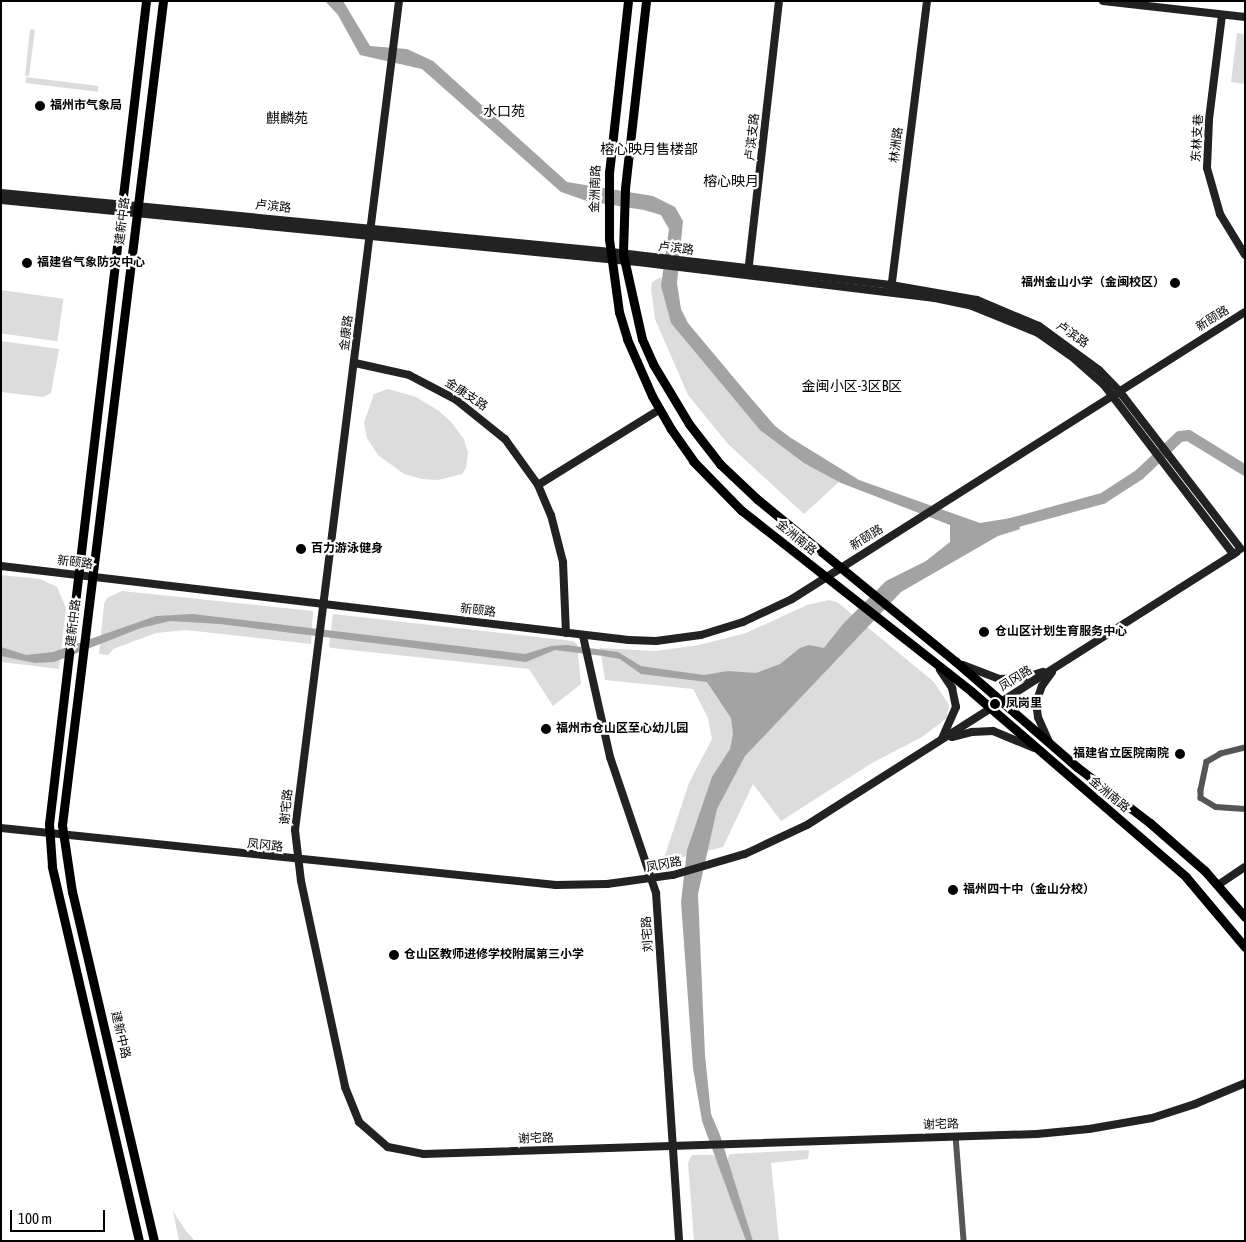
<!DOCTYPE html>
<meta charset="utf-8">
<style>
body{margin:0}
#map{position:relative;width:1246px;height:1242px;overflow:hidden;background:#fff;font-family:"Asap Condensed","Noto Sans SC",sans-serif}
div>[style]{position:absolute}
.green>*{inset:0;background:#dcdcdc;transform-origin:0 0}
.water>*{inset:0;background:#a3a3a3}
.river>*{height:11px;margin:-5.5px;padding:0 5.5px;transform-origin:5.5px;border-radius:5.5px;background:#a3a3a3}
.street>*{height:5.5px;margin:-2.75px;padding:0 2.75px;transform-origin:2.75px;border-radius:2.75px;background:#555}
.secondary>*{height:8px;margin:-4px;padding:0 4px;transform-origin:4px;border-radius:4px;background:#222}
.primary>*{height:9px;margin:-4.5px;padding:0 4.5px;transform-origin:4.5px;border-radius:4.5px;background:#000}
.dots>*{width:14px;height:14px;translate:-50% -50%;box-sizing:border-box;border:2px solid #fff;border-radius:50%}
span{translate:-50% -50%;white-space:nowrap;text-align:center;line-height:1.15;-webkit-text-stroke:4.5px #fff;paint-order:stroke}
.poi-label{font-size:12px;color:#000;font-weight:700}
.left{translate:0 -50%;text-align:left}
.right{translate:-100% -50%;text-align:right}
.street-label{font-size:12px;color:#000}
.neighbourhood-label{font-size:14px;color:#000}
.frame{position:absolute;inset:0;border:2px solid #000;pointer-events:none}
.scale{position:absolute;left:10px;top:1210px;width:95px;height:22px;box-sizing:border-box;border:2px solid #000;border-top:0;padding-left:6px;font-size:15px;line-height:18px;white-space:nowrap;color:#000;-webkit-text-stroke:4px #fff;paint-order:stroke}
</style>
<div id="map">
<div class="green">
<div style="clip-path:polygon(30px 29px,35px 30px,29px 76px,25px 76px)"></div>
<div style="clip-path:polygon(1237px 33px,1245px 34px,1244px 84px,1231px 82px)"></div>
<div style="left:26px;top:77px;width:73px;height:6px;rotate:7deg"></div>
<div style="clip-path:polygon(661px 277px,672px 322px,733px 392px,840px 481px,804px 514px,728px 444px,688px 395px,655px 319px,651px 289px,652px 282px)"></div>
<div style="left:1px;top:290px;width:63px;height:43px;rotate:8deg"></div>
<div style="clip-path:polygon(1px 341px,59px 349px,51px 393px,43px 397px,1px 392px)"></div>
<div style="clip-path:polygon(388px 389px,416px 397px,439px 411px,451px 422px,464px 439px,468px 453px,466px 468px,462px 474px,438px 480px,422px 479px,404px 474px,378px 455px,367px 438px,364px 423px,374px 394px)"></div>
<div style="clip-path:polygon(1px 575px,40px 579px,57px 587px,66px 608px,59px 669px,1px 662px)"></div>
<div style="clip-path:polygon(122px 591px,313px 611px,311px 644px,186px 630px,156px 633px,113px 649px,108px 655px,99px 654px,104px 604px,107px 598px)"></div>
<div style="clip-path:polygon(829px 600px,837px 602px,934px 682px,949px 705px,947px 718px,922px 737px,872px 763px,781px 821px,753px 784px,723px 847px,675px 859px,664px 858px,689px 783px,712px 739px,708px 718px,693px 689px,605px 680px,600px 648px,656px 651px,699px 645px,746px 633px,807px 605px)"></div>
<div style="clip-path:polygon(333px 614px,573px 641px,577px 644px,581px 684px,553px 706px,529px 669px,332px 648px,329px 647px)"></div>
<div style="clip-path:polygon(809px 1150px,808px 1159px,771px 1163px,779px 1241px,753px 1241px,727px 1163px,729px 1154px)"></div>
<div style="clip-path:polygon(692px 1155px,713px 1155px,718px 1160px,746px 1241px,694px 1241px,688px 1163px)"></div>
<div style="clip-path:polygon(173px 1211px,186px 1231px,195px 1241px,179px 1241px)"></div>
</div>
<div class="water">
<div style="clip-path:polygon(325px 1px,343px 1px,370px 46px,407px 49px,433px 61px,567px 182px,653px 196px,675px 207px,683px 221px,677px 283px,681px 309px,688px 323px,744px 390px,775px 426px,791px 438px,859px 480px,980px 523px,1017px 517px,1020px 529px,998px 536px,901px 592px,745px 756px,717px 809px,698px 894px,705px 1055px,711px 1114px,720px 1135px,753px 1241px,746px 1241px,702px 1121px,693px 1068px,681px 902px,687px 850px,712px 777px,730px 749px,733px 734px,731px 718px,707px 682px,641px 674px,620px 659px,603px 656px,555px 650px,526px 662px,220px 624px,170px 621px,141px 628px,54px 662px,35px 663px,1px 656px,1px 647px,26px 655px,53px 652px,156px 616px,193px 614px,525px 654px,551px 646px,567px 645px,618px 652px,641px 666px,661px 669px,704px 675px,728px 671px,756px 673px,780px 664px,800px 648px,809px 645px,824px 648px,843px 624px,886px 581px,926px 561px,950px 542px,950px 525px,841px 483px,804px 463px,760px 430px,671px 323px,661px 286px,669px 229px,661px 215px,644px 210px,587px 201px,561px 192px,422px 69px,360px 55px,338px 15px)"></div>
</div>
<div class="river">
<div style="left:1003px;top:525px;width:103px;rotate:-15.3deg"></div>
<div style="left:1102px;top:498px;width:44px;rotate:-33deg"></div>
<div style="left:1139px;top:474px;width:55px;rotate:-43.5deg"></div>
<div style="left:1179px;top:436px;width:9px;rotate:-6deg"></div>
<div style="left:1188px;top:435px;width:67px;rotate:31.6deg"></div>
</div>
<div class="street">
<div style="left:1245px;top:748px;width:25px;rotate:166deg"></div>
<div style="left:1221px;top:754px;width:16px;rotate:150deg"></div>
<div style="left:1207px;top:762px;width:29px;rotate:102deg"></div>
<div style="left:1201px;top:790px;width:8px;rotate:90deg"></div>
<div style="left:1201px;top:798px;width:17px;rotate:31deg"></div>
<div style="left:1216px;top:807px;width:29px;rotate:4deg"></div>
<div style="left:956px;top:1136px;width:105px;rotate:85.6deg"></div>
</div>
<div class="secondary">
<div style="left:399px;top:1px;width:835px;rotate:97.15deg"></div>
<div style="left:295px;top:830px;width:51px;rotate:83.3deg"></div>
<div style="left:301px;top:881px;width:211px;rotate:77.9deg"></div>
<div style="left:345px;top:1087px;width:38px;rotate:68deg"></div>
<div style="left:359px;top:1122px;width:38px;rotate:41deg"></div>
<div style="left:388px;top:1147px;width:37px;rotate:11deg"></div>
<div style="left:424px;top:1154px;width:613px;rotate:-1.87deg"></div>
<div style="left:1037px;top:1134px;width:52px;rotate:-5.5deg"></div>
<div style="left:1089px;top:1129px;width:64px;rotate:-9.9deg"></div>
<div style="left:1152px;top:1118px;width:45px;rotate:-18deg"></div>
<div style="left:1195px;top:1104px;width:54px;rotate:-22.8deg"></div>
<div style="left:1103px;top:1px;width:143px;rotate:6.4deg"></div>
<div style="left:1222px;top:15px;width:106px;rotate:97.1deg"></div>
<div style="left:1209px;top:120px;width:48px;rotate:92.4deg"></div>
<div style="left:1207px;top:168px;width:48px;rotate:74.2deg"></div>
<div style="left:1220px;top:214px;width:48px;rotate:58.6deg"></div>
<div style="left:1px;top:193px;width:613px;rotate:5.52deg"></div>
<div style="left:611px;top:252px;width:282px;rotate:6.7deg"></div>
<div style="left:891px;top:285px;width:87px;rotate:9.9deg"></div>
<div style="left:977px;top:300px;width:67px;rotate:22.8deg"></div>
<div style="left:1039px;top:326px;width:74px;rotate:36.3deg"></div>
<div style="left:1099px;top:370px;width:30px;rotate:46deg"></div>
<div style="left:1120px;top:392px;width:198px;rotate:52.4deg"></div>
<div style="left:1px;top:200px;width:640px;rotate:5.56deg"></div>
<div style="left:638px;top:262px;width:299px;rotate:6.9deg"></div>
<div style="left:935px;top:298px;width:38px;rotate:12deg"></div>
<div style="left:972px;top:306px;width:71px;rotate:22.2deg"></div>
<div style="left:1038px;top:333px;width:39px;rotate:35deg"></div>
<div style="left:1070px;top:355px;width:45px;rotate:41.4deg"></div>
<div style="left:1104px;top:385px;width:213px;rotate:52.6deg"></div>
<div style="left:748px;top:273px;width:274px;rotate:-83.5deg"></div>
<div style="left:891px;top:290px;width:291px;rotate:-82.9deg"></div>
<div style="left:355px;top:363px;width:55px;rotate:12.5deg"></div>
<div style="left:409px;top:375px;width:52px;rotate:27.6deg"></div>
<div style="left:455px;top:399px;width:64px;rotate:38.7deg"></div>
<div style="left:505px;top:439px;width:57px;rotate:54.3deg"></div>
<div style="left:538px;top:485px;width:33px;rotate:67deg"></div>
<div style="left:551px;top:515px;width:49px;rotate:75.7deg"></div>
<div style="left:563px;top:562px;width:71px;rotate:87.6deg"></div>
<div style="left:538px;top:485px;width:142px;rotate:-31.8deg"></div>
<div style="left:1px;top:566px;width:632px;rotate:6.72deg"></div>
<div style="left:629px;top:640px;width:27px;rotate:2deg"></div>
<div style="left:656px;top:641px;width:45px;rotate:-7.6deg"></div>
<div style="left:701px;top:635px;width:44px;rotate:-17.2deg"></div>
<div style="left:743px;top:622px;width:54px;rotate:-25.1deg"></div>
<div style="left:792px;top:599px;width:536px;rotate:-32.36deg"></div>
<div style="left:583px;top:636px;width:124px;rotate:77.4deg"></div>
<div style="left:610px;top:757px;width:144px;rotate:71.3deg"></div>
<div style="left:656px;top:893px;width:349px;rotate:86.2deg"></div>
<div style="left:963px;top:665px;width:39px;rotate:21deg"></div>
<div style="left:999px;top:679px;width:24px;rotate:-2deg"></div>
<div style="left:1023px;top:678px;width:21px;rotate:-17deg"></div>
<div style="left:940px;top:670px;width:22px;rotate:56deg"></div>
<div style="left:952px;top:688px;width:19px;rotate:78deg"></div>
<div style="left:956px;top:707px;width:34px;rotate:114deg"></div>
<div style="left:952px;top:737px;width:21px;rotate:-14deg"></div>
<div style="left:972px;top:732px;width:21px;rotate:-3deg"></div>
<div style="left:993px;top:731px;width:44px;rotate:22.5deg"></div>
<div style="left:1049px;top:742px;width:27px;rotate:-114deg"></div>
<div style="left:1038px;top:717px;width:14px;rotate:-98deg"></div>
<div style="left:1036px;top:703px;width:18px;rotate:-71deg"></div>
<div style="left:1042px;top:686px;width:17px;rotate:-54deg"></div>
<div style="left:1px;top:828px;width:558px;rotate:5.86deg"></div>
<div style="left:556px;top:885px;width:51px;rotate:-1.1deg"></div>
<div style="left:607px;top:884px;width:67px;rotate:-7.8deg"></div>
<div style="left:673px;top:875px;width:75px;rotate:-16.3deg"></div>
<div style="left:745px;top:854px;width:68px;rotate:-25.1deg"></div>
<div style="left:807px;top:825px;width:509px;rotate:-32.41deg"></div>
<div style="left:1218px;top:885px;width:32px;rotate:-34deg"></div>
</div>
<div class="primary">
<div style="left:628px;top:1px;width:172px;rotate:96.3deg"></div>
<div style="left:609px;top:172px;width:67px;rotate:90deg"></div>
<div style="left:609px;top:239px;width:74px;rotate:82.2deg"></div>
<div style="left:619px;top:312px;width:28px;rotate:73deg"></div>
<div style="left:627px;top:339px;width:62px;rotate:66.3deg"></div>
<div style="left:652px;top:396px;width:38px;rotate:60deg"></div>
<div style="left:671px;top:429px;width:39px;rotate:55deg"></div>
<div style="left:693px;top:461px;width:69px;rotate:45.6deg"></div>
<div style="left:741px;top:510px;width:294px;rotate:38.2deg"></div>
<div style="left:972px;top:692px;width:283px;rotate:40.8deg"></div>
<div style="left:1186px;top:877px;width:92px;rotate:49.9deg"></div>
<div style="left:646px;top:1px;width:189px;rotate:96.4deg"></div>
<div style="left:625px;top:189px;width:65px;rotate:91.8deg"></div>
<div style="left:623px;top:254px;width:87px;rotate:77.4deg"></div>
<div style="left:642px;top:339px;width:27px;rotate:66deg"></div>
<div style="left:653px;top:364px;width:70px;rotate:59deg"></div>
<div style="left:689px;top:424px;width:51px;rotate:52.2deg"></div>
<div style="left:720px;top:464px;width:51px;rotate:43.4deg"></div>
<div style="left:757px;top:499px;width:256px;rotate:39.3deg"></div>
<div style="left:955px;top:661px;width:162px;rotate:41deg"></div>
<div style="left:1077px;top:767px;width:92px;rotate:37.5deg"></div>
<div style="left:1150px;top:823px;width:73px;rotate:41.1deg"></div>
<div style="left:1205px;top:871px;width:61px;rotate:49deg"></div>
<div style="left:139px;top:1241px;width:385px;rotate:-103.1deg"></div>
<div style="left:52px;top:866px;width:42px;rotate:-94.1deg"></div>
<div style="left:49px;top:824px;width:829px;rotate:-83.28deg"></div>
<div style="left:154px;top:1241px;width:359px;rotate:-103.2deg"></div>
<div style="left:72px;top:892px;width:68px;rotate:-98.5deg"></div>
<div style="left:62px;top:825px;width:830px;rotate:-83.01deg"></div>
</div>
<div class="dots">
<div style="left:40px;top:106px;background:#000"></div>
<div style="left:27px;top:263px;background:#000"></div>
<div style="left:1175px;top:283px;background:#000"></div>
<div style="left:301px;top:549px;background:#000"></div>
<div style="left:984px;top:632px;background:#000"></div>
<div style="left:995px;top:704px;background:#000"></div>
<div style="left:546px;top:729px;background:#000"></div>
<div style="left:1180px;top:754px;background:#000"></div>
<div style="left:953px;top:890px;background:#000"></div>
<div style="left:394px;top:955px;background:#000"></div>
</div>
<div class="poi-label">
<span class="left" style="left:50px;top:106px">福州市气象局</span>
<span class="left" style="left:37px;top:263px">福建省气象防灾中心</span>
<span class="right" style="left:1165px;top:283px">福州金山小学（金闽校区）</span>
<span class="left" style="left:311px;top:549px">百力游泳健身</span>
<span class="left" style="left:995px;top:632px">仓山区计划生育服务中心</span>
<span class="left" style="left:1006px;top:704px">凤岗里</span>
<span class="left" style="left:556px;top:729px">福州市仓山区至心幼儿园</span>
<span class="right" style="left:1169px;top:754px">福建省立医院南院</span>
<span class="left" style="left:963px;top:890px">福州四十中（金山分校）</span>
<span class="left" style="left:404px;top:955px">仓山区教师进修学校附属第三小学</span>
</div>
<div class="street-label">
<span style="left:753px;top:137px;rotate:-84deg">卢滨支路</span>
<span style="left:1198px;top:138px;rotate:-87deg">东林支巷</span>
<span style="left:897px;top:145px;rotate:-83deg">林洲路</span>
<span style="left:596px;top:189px;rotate:-88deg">金洲南路</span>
<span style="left:273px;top:207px;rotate:6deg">卢滨路</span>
<span style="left:123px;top:221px;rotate:-83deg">建新中路</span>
<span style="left:676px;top:249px;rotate:7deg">卢滨路</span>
<span style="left:1213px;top:319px;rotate:-32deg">新颐路</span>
<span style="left:347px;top:333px;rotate:-83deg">金康路</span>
<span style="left:1072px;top:335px;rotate:35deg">卢滨路</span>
<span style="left:466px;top:395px;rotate:33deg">金康支路</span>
<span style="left:796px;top:538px;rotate:39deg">金洲南路</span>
<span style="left:867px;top:538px;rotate:-32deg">新颐路</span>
<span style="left:75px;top:563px;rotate:7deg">新颐路</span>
<span style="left:478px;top:611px;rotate:7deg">新颐路</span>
<span style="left:74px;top:623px;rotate:-83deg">建新中路</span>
<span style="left:1016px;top:679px;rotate:-32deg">凤冈路</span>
<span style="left:1109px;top:795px;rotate:40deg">金洲南路</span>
<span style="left:287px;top:807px;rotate:-84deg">谢宅路</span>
<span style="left:265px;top:846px;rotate:6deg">凤冈路</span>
<span style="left:664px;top:865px;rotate:-11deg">凤冈路</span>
<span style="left:648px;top:934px;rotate:-94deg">刘宅路</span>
<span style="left:120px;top:1035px;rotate:77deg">建新中路</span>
<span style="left:941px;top:1125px;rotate:-2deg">谢宅路</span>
<span style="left:536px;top:1139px;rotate:-2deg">谢宅路</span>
</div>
<div class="neighbourhood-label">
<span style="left:504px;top:111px">水口苑</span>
<span style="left:287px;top:118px">麒麟苑</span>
<span style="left:649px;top:149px">榕心映月售楼部</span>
<span style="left:731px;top:181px">榕心映月</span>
<span style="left:852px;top:386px">金闽小区-3区B区</span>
</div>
<div class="frame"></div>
<div class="scale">100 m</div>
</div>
